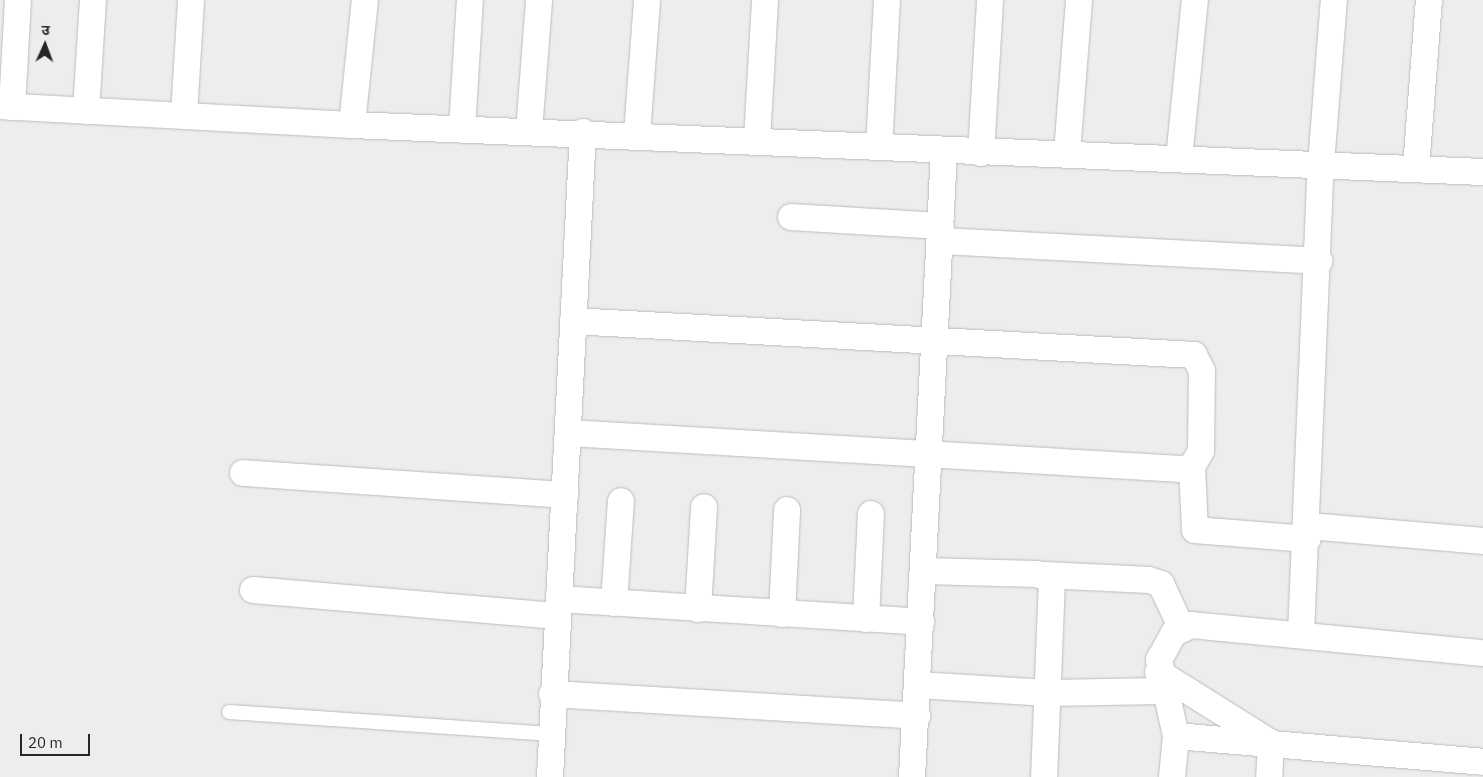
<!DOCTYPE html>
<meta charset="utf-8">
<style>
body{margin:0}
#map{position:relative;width:1483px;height:777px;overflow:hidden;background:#ecedee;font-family:"IBM Plex Sans","Noto Sans Devanagari",sans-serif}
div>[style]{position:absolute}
.roads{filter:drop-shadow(0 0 1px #bbbcbd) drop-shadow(0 0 1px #bbbcbd)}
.service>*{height:14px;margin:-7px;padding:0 7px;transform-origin:7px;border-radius:7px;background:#fff}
.minor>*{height:26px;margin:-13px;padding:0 13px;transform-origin:13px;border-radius:13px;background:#fff}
span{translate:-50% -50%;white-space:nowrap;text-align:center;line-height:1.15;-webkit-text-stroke:4.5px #ecedee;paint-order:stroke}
.north{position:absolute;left:20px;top:20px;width:50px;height:50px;-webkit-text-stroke:4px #ecedee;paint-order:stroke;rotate:2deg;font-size:14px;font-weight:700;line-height:20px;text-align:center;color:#262627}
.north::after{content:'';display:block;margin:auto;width:18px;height:22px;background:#262627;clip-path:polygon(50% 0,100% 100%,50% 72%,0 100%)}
.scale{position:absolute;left:20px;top:734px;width:70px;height:22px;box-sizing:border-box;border:2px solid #262627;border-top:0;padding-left:6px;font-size:15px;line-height:18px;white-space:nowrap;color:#262627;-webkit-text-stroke:4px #ecedee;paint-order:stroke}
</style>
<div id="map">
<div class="roads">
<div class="service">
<div style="left:229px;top:712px;width:323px;rotate:3.9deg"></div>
</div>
<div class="minor">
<div style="left:0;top:106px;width:353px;rotate:3.1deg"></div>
<div style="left:352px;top:125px;width:1132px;rotate:2.38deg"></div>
<div style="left:12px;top:107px;width:107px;rotate:-86.8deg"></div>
<div style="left:86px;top:111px;width:111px;rotate:-86.4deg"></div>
<div style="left:184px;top:115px;width:115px;rotate:-86.5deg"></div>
<div style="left:352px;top:125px;width:126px;rotate:-84.1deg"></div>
<div style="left:462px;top:129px;width:129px;rotate:-86.5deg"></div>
<div style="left:529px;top:131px;width:131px;rotate:-85.6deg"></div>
<div style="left:637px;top:134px;width:134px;rotate:-85.7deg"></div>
<div style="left:757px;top:140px;width:140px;rotate:-86.7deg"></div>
<div style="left:879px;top:147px;width:147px;rotate:-86.9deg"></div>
<div style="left:981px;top:153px;width:153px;rotate:-86.6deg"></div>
<div style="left:1067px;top:153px;width:153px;rotate:-85.5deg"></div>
<div style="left:1179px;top:159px;width:160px;rotate:-84.3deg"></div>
<div style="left:1416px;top:168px;width:169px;rotate:-85.6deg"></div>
<div style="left:791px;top:217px;width:150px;rotate:3.4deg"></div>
<div style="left:941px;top:241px;width:379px;rotate:3deg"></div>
<div style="left:569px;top:433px;width:613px;rotate:3.37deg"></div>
<div style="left:1181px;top:469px;width:11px;rotate:-10deg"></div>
<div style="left:1192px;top:467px;width:18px;rotate:-61deg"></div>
<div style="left:1201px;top:451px;width:80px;rotate:-89.3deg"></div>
<div style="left:1202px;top:371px;width:18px;rotate:-117deg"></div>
<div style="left:1194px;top:355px;width:622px;rotate:-176.87deg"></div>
<div style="left:1192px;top:467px;width:63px;rotate:87.3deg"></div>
<div style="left:1195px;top:530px;width:113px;rotate:4.6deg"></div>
<div style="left:243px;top:473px;width:323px;rotate:3.9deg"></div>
<div style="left:1309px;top:526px;width:175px;rotate:4.9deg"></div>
<div style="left:924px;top:571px;width:113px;rotate:1.5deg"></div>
<div style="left:1037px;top:574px;width:16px;rotate:22deg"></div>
<div style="left:1052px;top:580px;width:197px;rotate:92.3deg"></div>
<div style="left:1045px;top:575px;width:104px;rotate:2.8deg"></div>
<div style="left:1149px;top:580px;width:13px;rotate:18deg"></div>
<div style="left:1161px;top:584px;width:50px;rotate:65deg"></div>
<div style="left:253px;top:590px;width:306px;rotate:4.9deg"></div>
<div style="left:559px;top:599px;width:363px;rotate:3.6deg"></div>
<div style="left:614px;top:603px;width:102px;rotate:-86.1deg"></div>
<div style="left:698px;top:609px;width:102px;rotate:-86.6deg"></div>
<div style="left:782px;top:614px;width:104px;rotate:-87.2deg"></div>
<div style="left:866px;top:619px;width:105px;rotate:-87.3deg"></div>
<div style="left:1301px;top:634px;width:470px;rotate:-87.6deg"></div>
<div style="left:1321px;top:164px;width:165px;rotate:-85.5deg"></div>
<div style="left:1158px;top:672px;width:133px;rotate:32.1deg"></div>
<div style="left:1271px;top:743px;width:34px;rotate:93deg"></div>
<div style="left:918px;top:685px;width:130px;rotate:3.5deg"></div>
<div style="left:1048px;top:693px;width:115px;rotate:-1deg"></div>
<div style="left:552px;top:694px;width:366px;rotate:3.4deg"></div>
<div style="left:1176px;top:736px;width:78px;rotate:-102.6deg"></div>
<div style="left:1159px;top:660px;width:31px;rotate:-61deg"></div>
<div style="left:1174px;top:633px;width:19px;rotate:-25deg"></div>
<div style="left:1191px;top:625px;width:293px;rotate:5.5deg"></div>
<div style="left:550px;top:777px;width:646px;rotate:-87.07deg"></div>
<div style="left:912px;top:777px;width:627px;rotate:-87.07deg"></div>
<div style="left:1172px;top:777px;width:41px;rotate:-84.4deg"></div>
<div style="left:1176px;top:736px;width:308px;rotate:4.8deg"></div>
</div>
</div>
<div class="north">उ</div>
<div class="scale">20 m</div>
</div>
